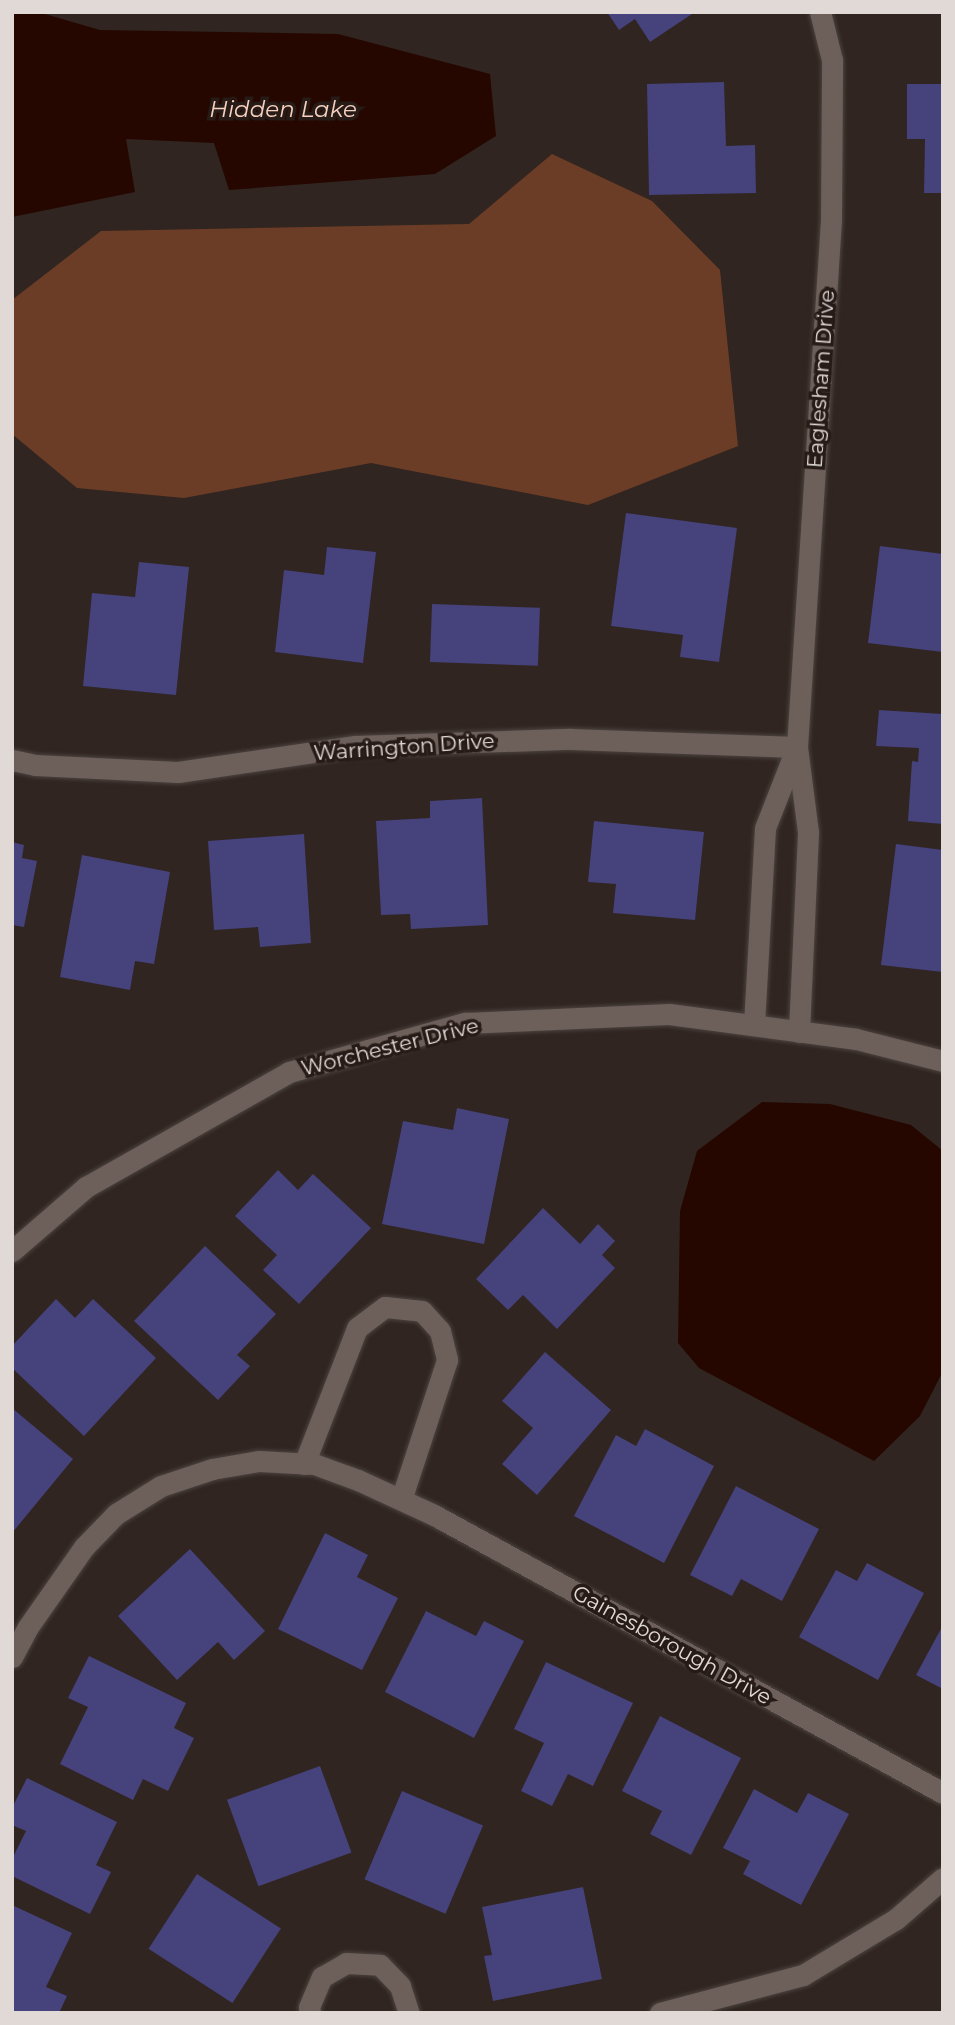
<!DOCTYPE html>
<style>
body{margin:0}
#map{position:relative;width:955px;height:2025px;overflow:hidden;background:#302520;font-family:Montserrat,sans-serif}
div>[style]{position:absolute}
.green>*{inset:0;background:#6c3d26}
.water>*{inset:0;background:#260700}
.building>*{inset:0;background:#45427c;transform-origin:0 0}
.roads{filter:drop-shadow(0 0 2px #4c433f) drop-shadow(0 0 2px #4c433f)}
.minor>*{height:21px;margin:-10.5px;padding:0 10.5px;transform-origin:10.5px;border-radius:10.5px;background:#6d605b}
span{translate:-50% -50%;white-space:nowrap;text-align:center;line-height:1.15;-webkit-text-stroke:7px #261b17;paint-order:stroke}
.street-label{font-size:21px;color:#e1d9d6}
.water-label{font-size:23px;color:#f7d0bf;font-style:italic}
.frame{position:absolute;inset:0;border:14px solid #e1d9d6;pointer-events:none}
</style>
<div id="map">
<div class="green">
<div style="clip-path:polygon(552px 154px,652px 201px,720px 270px,738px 446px,588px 505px,371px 463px,184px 498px,77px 488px,12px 434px,12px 300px,101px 231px,469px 224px)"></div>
</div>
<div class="water">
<div style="clip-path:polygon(12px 12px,38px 12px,100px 30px,338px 34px,490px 74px,496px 136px,435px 174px,229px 190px,214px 143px,126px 139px,135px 192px,12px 217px)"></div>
<div style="clip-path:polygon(762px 1102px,830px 1104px,911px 1125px,943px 1151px,943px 1371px,920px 1416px,874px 1461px,699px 1368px,678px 1343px,680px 1211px,697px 1151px)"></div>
</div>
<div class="building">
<div style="clip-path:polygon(607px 12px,695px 12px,650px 42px,635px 19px,619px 30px)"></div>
<div style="clip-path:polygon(724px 82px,726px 146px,755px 145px,756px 193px,649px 195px,647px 84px)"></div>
<div style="clip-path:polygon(907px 84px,943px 84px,943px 193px,924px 193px,925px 139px,907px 139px)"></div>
<div style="clip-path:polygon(626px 513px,737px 528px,719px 662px,680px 657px,683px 635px,611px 626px)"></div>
<div style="clip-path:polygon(880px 546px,943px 554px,943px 652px,868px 643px)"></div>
<div style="clip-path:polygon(327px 547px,376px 552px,363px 663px,275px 652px,284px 570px,324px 575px)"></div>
<div style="clip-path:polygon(139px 562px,189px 567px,176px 695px,83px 686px,92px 593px,135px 597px)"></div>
<div style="left:432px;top:604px;width:108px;height:58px;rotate:2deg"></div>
<div style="clip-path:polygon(879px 710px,943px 714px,943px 824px,908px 821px,912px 761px,918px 762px,919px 748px,876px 746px)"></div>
<div style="clip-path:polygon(482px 798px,488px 925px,411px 929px,410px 914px,381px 915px,376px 821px,430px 818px,430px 801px)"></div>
<div style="clip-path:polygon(594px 821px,704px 832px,695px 920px,613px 913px,616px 884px,588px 882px)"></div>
<div style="clip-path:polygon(304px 834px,311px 943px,260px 947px,258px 927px,214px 930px,208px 841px)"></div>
<div style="clip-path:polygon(12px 842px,24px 845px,22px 858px,37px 861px,24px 927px,12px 925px)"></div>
<div style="clip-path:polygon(896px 844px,943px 850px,943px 972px,881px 965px)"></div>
<div style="clip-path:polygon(82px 855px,170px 872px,154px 964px,135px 961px,130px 990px,60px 977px)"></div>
<div style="clip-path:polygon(457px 1108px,509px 1119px,484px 1244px,382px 1224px,403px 1121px,453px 1130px)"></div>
<div style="clip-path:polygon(278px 1170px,298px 1190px,313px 1174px,371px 1228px,299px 1304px,263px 1270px,277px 1255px,235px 1216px)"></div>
<div style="clip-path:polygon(543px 1208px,580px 1244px,598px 1224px,615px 1241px,602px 1255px,615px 1268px,557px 1329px,523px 1295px,508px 1310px,476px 1279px)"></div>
<div style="clip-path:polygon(205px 1246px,276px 1314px,237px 1355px,250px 1366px,218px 1400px,134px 1321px)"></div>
<div style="clip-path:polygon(56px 1299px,75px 1318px,93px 1299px,156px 1358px,84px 1436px,12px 1368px,12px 1346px)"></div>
<div style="clip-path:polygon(545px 1352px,611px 1410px,537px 1495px,502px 1464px,533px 1428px,502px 1401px)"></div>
<div style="clip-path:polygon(12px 1408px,73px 1459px,12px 1533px)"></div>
<div style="clip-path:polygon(645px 1429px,714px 1466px,664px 1563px,574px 1516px,616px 1435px,636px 1446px)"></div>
<div style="clip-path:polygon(736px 1486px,819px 1529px,782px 1601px,741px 1579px,732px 1596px,690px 1575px)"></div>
<div style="clip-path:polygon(325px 1533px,368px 1555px,357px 1577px,398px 1598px,362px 1670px,278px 1629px)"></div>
<div style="clip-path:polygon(190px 1549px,265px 1631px,234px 1660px,218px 1642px,177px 1680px,118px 1616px)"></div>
<div style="clip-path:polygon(867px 1563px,924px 1593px,878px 1680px,799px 1637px,836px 1570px,857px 1581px)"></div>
<div style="clip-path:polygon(426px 1611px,476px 1636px,484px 1621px,524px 1641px,474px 1738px,385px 1692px)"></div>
<div style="clip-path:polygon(943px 1625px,943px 1689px,916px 1675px)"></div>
<div style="clip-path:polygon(89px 1656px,186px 1703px,174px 1728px,194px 1738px,168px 1791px,143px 1779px,133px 1800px,60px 1764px,88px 1707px,68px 1698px)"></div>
<div style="clip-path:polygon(546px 1662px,633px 1703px,593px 1786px,568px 1774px,552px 1806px,521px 1791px,544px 1743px,514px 1729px)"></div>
<div style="clip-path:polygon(660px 1716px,741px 1758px,691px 1855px,650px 1834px,662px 1811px,622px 1791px)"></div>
<div style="left:320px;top:1766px;width:92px;height:99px;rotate:70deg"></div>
<div style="clip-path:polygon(27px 1778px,117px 1822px,96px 1865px,111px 1872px,90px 1914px,12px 1876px,12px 1859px,26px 1831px,12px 1825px,12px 1808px)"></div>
<div style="clip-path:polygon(754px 1789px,797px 1813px,808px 1793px,849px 1814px,801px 1905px,743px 1874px,750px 1861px,723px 1848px)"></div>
<div style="left:402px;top:1791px;width:88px;height:96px;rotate:23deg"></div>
<div style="left:197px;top:1874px;width:100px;height:89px;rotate:33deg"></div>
<div style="clip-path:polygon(583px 1887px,602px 1979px,493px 2001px,484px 1956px,492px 1955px,482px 1907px)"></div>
<div style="clip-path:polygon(12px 1905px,72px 1933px,46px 1987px,67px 1996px,59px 2013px,12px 2013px)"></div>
</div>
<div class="roads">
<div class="minor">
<div style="left:12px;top:760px;width:24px;rotate:12deg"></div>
<div style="left:35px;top:765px;width:143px;rotate:2.8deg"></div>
<div style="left:178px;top:772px;width:179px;rotate:-8.4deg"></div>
<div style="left:355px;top:746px;width:216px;rotate:-1.9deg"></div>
<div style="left:571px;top:739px;width:226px;rotate:2deg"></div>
<div style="left:754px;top:1025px;width:197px;rotate:-86.8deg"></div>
<div style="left:765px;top:828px;width:85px;rotate:-68.6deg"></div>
<div style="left:799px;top:1032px;width:200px;rotate:-87.4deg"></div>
<div style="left:808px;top:832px;width:86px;rotate:-97.4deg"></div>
<div style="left:797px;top:747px;width:528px;rotate:-86.31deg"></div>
<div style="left:831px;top:220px;width:160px;rotate:-89.6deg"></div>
<div style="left:832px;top:60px;width:49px;rotate:-104deg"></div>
<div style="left:12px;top:1251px;width:98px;rotate:-40.9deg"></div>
<div style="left:86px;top:1187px;width:233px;rotate:-29.5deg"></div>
<div style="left:289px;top:1072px;width:183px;rotate:-15.6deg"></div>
<div style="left:465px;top:1023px;width:204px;rotate:-2.5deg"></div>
<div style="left:669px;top:1014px;width:189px;rotate:7.6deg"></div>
<div style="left:856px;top:1039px;width:90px;rotate:14.2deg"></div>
<div style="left:304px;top:1464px;width:146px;rotate:-68.7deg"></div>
<div style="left:357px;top:1328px;width:35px;rotate:-37deg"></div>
<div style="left:385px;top:1307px;width:37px;rotate:6deg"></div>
<div style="left:422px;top:1311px;width:27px;rotate:48deg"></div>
<div style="left:440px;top:1331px;width:30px;rotate:76deg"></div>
<div style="left:447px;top:1360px;width:147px;rotate:108.2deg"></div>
<div style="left:12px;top:1657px;width:34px;rotate:-62deg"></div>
<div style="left:28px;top:1627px;width:98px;rotate:-55deg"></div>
<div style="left:84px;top:1547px;width:46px;rotate:-45.9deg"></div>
<div style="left:116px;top:1514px;width:53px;rotate:-31.9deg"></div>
<div style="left:161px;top:1486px;width:54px;rotate:-18.4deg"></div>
<div style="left:212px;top:1469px;width:48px;rotate:-9.7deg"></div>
<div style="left:259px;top:1461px;width:55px;rotate:3.1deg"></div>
<div style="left:314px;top:1464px;width:47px;rotate:20deg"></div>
<div style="left:358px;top:1480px;width:84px;rotate:24.7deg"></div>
<div style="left:434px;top:1515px;width:580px;rotate:28.64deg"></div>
<div style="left:310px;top:2013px;width:6px;rotate:-99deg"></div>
<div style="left:309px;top:2007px;width:33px;rotate:-67deg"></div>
<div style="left:322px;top:1977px;width:28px;rotate:-30deg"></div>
<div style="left:346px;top:1963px;width:34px;rotate:3deg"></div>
<div style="left:380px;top:1965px;width:29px;rotate:46deg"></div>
<div style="left:400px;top:1986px;width:28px;rotate:72deg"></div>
<div style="left:660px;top:2013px;width:148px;rotate:-14.9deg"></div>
<div style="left:803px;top:1975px;width:109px;rotate:-31.1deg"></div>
<div style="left:896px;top:1919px;width:62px;rotate:-41.1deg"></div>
</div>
</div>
<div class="street-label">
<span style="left:821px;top:379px;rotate:-86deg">Eaglesham Drive</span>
<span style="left:404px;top:747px;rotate:-4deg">Warrington Drive</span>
<span style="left:390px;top:1047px;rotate:-14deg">Worchester Drive</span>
<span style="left:672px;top:1645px;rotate:29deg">Gainesborough Drive</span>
</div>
<div class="water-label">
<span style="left:283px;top:109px">Hidden Lake</span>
</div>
<div class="frame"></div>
</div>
